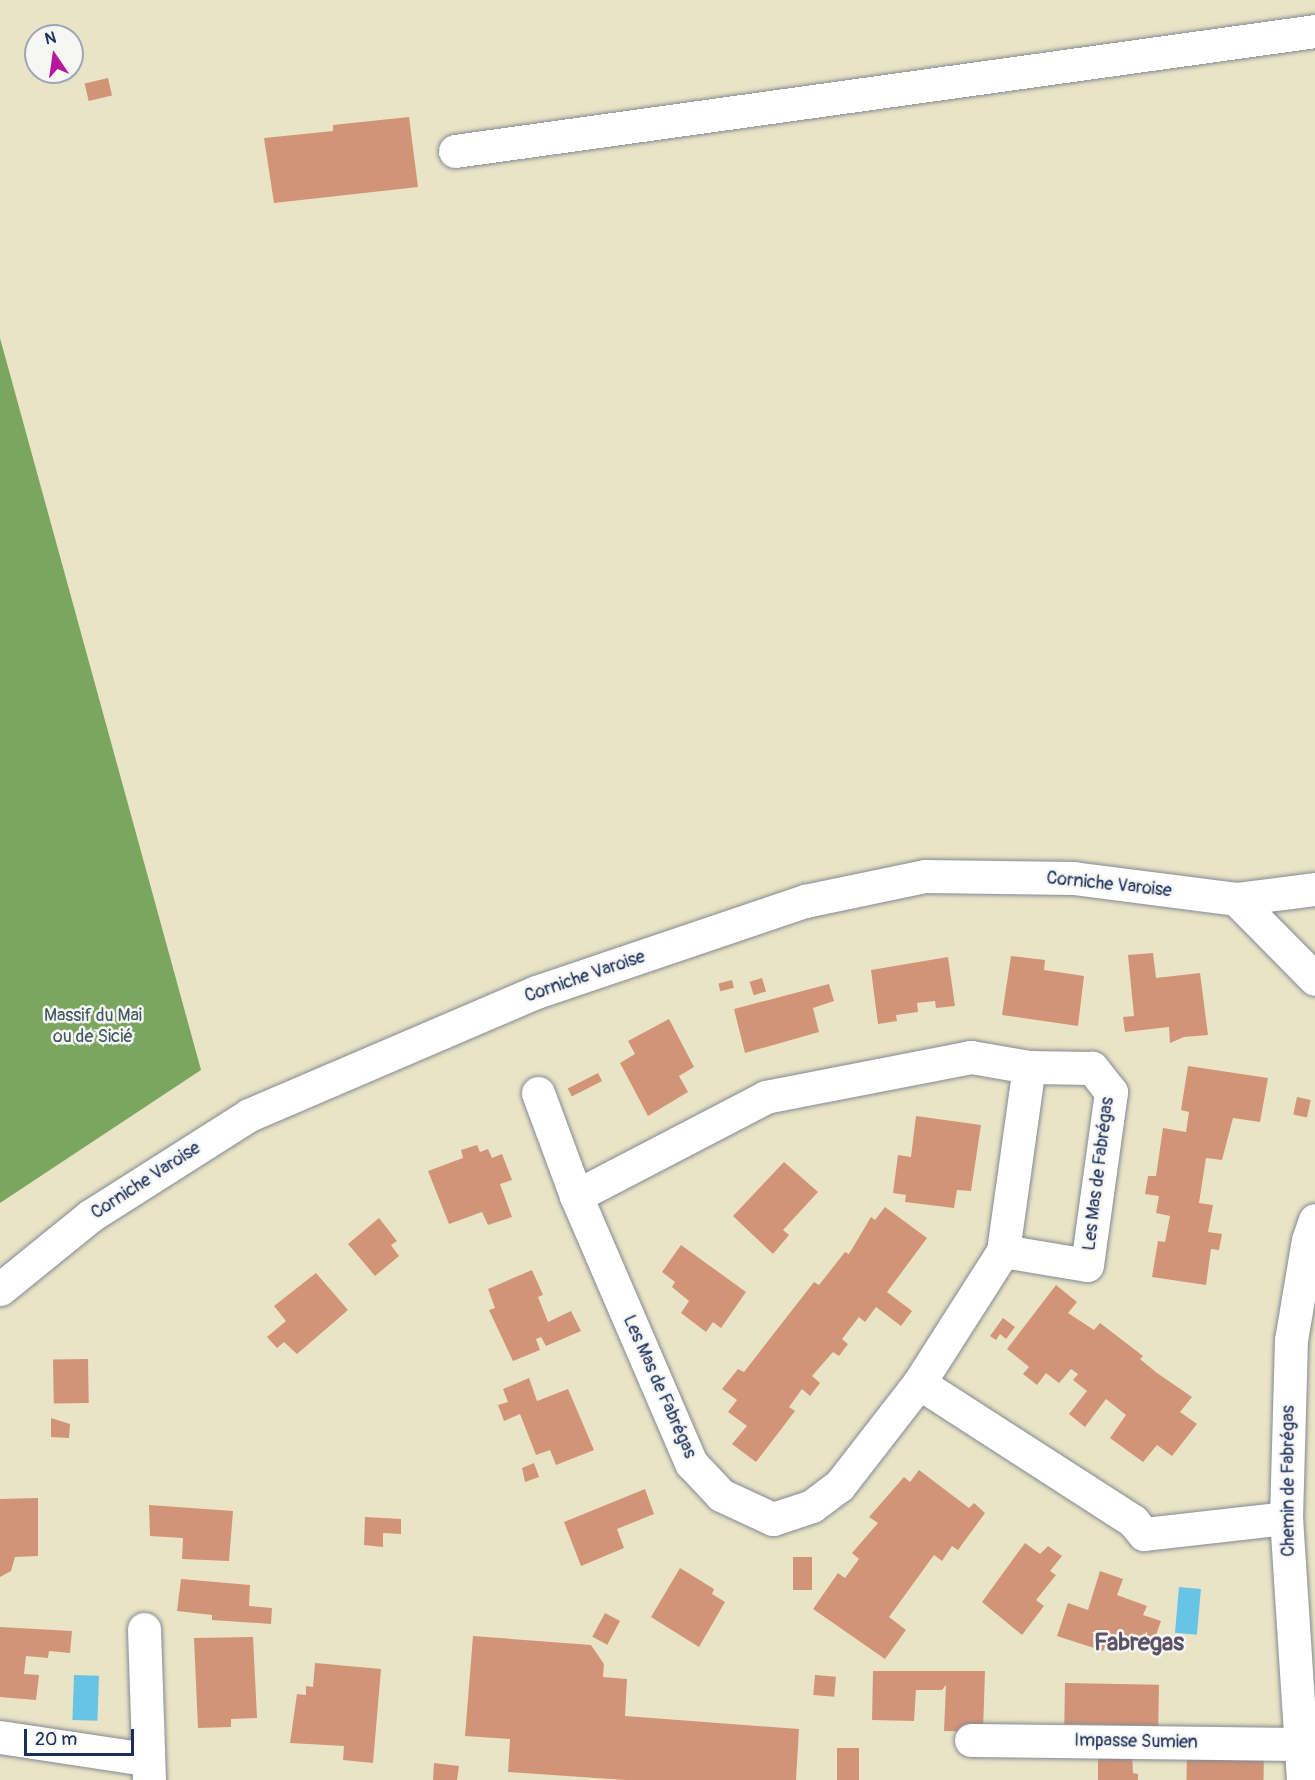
<!DOCTYPE html>
<meta charset="utf-8">
<style>
body{margin:0}
#map{position:relative;width:1315px;height:1780px;overflow:hidden;background:#eae4c6;font-family:Pangolin,sans-serif}
div>[style]{position:absolute}
.forest>*{inset:0;background:#7aa660}
.water>*{inset:0;background:#67c4e5;transform-origin:0 0}
.building>*{inset:0;background:#d29477;transform-origin:0 0}
.roads{filter:drop-shadow(0 0 2px #828a92) drop-shadow(0 0 2px #828a92)}
.minor>*{height:33px;margin:-16.5px;padding:0 16.5px;transform-origin:16.5px;border-radius:16.5px;background:#fff}
span{translate:-50% -50%;white-space:nowrap;text-align:center;line-height:1.15;-webkit-text-stroke:5px #f6f6f2;paint-order:stroke}
.street-label{font-size:18px;color:#1b2f5e}
.park-label{font-size:18px;color:#415a62}
.district-label{font-size:24px;color:#5b5267;font-weight:700}
.north{position:absolute;left:24px;top:24px;width:60px;height:60px;box-sizing:border-box;background:#f6f6f2;border:2px solid #9ea6b7;border-radius:50%;rotate:347deg;font-size:16px;font-weight:700;line-height:24px;text-align:center;color:#1b2f5e}
.north::after{content:'';display:block;margin:auto;width:21px;height:27px;background:#b5179e;clip-path:polygon(50% 0,100% 100%,50% 72%,0 100%)}
.scale{position:absolute;left:24px;top:1729px;width:110px;height:27px;box-sizing:border-box;border:3px solid #1b2f5e;border-top:0;padding-left:8px;font-size:18px;line-height:21px;white-space:nowrap;color:#1b2f5e;-webkit-text-stroke:4px #f6f6f2;paint-order:stroke}
</style>
<div id="map">
<div class="forest">
<div style="clip-path:polygon(0 338px,201px 1070px,0 1203px)"></div>
</div>
<div class="water">
<div style="left:1179px;top:1587px;width:22px;height:46px;rotate:5deg"></div>
<div style="left:74px;top:1675px;width:25px;height:45px;rotate:2deg"></div>
</div>
<div class="building">
<div style="left:108px;top:78px;width:18px;height:24px;rotate:77deg"></div>
<div style="clip-path:polygon(409px 117px,418px 187px,274px 203px,264px 138px,333px 131px,333px 125px)"></div>
<div style="clip-path:polygon(1153px 953px,1156px 978px,1200px 973px,1208px 1035px,1184px 1037px,1170px 1043px,1169px 1027px,1125px 1032px,1123px 1017px,1134px 1016px,1128px 955px)"></div>
<div style="clip-path:polygon(1011px 956px,1045px 960px,1044px 970px,1084px 976px,1078px 1026px,1002px 1015px)"></div>
<div style="clip-path:polygon(948px 957px,955px 1006px,936px 1008px,935px 1001px,917px 1003px,918px 1012px,896px 1015px,897px 1021px,878px 1024px,871px 970px)"></div>
<div style="left:762px;top:978px;width:14px;height:13px;rotate:73deg"></div>
<div style="left:732px;top:980px;width:8px;height:14px;rotate:76deg"></div>
<div style="clip-path:polygon(829px 984px,834px 1001px,813px 1008px,819px 1032px,745px 1053px,734px 1009px)"></div>
<div style="clip-path:polygon(669px 1019px,694px 1067px,679px 1076px,688px 1092px,648px 1116px,620px 1063px,635px 1054px,628px 1041px)"></div>
<div style="clip-path:polygon(1188px 1066px,1268px 1078px,1260px 1122px,1233px 1118px,1222px 1160px,1206px 1158px,1199px 1203px,1213px 1205px,1208px 1232px,1222px 1234px,1219px 1250px,1211px 1249px,1206px 1285px,1152px 1277px,1158px 1241px,1165px 1242px,1170px 1216px,1156px 1213px,1159px 1196px,1145px 1194px,1148px 1176px,1156px 1176px,1163px 1128px,1186px 1132px,1189px 1112px,1181px 1110px)"></div>
<div style="left:598px;top:1073px;width:9px;height:34px;rotate:63deg"></div>
<div style="left:1297px;top:1097px;width:14px;height:18px;rotate:12deg"></div>
<div style="clip-path:polygon(916px 1116px,981px 1125px,971px 1191px,957px 1190px,954px 1208px,905px 1202px,906px 1195px,893px 1193px,898px 1155px,911px 1157px)"></div>
<div style="clip-path:polygon(477px 1145px,480px 1152px,488px 1149px,492px 1158px,502px 1154px,512px 1180px,500px 1184px,512px 1217px,488px 1225px,482px 1212px,449px 1224px,428px 1171px,463px 1158px,461px 1150px)"></div>
<div style="clip-path:polygon(784px 1162px,818px 1192px,783px 1230px,789px 1235px,773px 1254px,733px 1216px)"></div>
<div style="clip-path:polygon(885px 1207px,927px 1238px,887px 1292px,912px 1311px,901px 1326px,876px 1307px,865px 1322px,859px 1317px,842px 1339px,848px 1344px,839px 1356px,833px 1352px,812px 1376px,820px 1383px,810px 1396px,802px 1389px,789px 1407px,795px 1411px,756px 1462px,732px 1444px,747px 1426px,728px 1412px,737px 1400px,722px 1389px,738px 1369px,744px 1372px,814px 1282px,819px 1285px,845px 1252px,849px 1254px,871px 1217px,875px 1220px)"></div>
<div style="clip-path:polygon(379px 1218px,397px 1241px,391px 1245px,399px 1256px,375px 1276px,348px 1244px)"></div>
<div style="clip-path:polygon(681px 1245px,746px 1292px,721px 1328px,713px 1322px,706px 1332px,681px 1313px,689px 1301px,672px 1287px,675px 1282px,662px 1272px)"></div>
<div style="clip-path:polygon(532px 1270px,543px 1295px,538px 1297px,548px 1322px,571px 1311px,581px 1331px,546px 1346px,541px 1337px,536px 1339px,540px 1350px,513px 1361px,489px 1310px,495px 1308px,488px 1289px)"></div>
<div style="clip-path:polygon(316px 1273px,348px 1310px,297px 1354px,284px 1342px,277px 1348px,267px 1337px,286px 1321px,274px 1306px)"></div>
<div style="clip-path:polygon(1056px 1285px,1077px 1302px,1068px 1313px,1094px 1330px,1100px 1323px,1143px 1356px,1140px 1359px,1157px 1373px,1192px 1397px,1180px 1412px,1197px 1424px,1172px 1456px,1157px 1445px,1143px 1462px,1110px 1438px,1126px 1415px,1106px 1399px,1085px 1427px,1069px 1414px,1087px 1391px,1073px 1380px,1078px 1374px,1071px 1369px,1059px 1383px,1046px 1373px,1037px 1385px,1023px 1374px,1029px 1367px,1007px 1349px)"></div>
<div style="clip-path:polygon(1003px 1318px,1015px 1327px,1006px 1339px,1000px 1334px,996px 1340px,990px 1336px)"></div>
<div style="left:88px;top:1359px;width:44px;height:35px;rotate:89deg"></div>
<div style="clip-path:polygon(529px 1378px,537px 1401px,568px 1389px,594px 1450px,556px 1465px,550px 1450px,536px 1455px,520px 1414px,504px 1421px,498px 1405px,508px 1402px,503px 1389px)"></div>
<div style="clip-path:polygon(51px 1418px,70px 1424px,69px 1438px,51px 1437px)"></div>
<div style="clip-path:polygon(534px 1463px,539px 1477px,525px 1482px,522px 1468px)"></div>
<div style="clip-path:polygon(919px 1470px,969px 1508px,974px 1503px,985px 1513px,958px 1550px,952px 1546px,942px 1561px,934px 1555px,889px 1617px,906px 1630px,885px 1659px,813px 1609px,838px 1573px,845px 1578px,859px 1559px,852px 1553px,878px 1523px,869px 1517px,904px 1477px,910px 1482px)"></div>
<div style="clip-path:polygon(645px 1489px,654px 1514px,617px 1529px,624px 1548px,581px 1566px,564px 1522px)"></div>
<div style="clip-path:polygon(38px 1498px,38px 1556px,15px 1557px,11px 1571px,0 1577px,0 1499px)"></div>
<div style="clip-path:polygon(149px 1505px,233px 1511px,229px 1561px,182px 1559px,183px 1538px,150px 1536px)"></div>
<div style="clip-path:polygon(365px 1517px,401px 1519px,401px 1534px,383px 1533px,383px 1547px,364px 1545px)"></div>
<div style="clip-path:polygon(1025px 1543px,1040px 1554px,1048px 1546px,1062px 1556px,1050px 1571px,1056px 1575px,1036px 1600px,1044px 1606px,1022px 1635px,982px 1602px)"></div>
<div style="left:793px;top:1557px;width:19px;height:33px"></div>
<div style="clip-path:polygon(680px 1568px,714px 1589px,712px 1594px,725px 1602px,699px 1647px,651px 1617px)"></div>
<div style="clip-path:polygon(1100px 1571px,1123px 1579px,1117px 1595px,1147px 1606px,1143px 1615px,1161px 1621px,1151px 1649px,1134px 1644px,1131px 1652px,1106px 1644px,1103px 1651px,1057px 1636px,1068px 1603px,1088px 1610px)"></div>
<div style="clip-path:polygon(181px 1579px,250px 1585px,249px 1606px,272px 1608px,271px 1624px,212px 1620px,212px 1615px,177px 1611px)"></div>
<div style="left:605px;top:1613px;width:17px;height:27px;rotate:28deg"></div>
<div style="clip-path:polygon(0 1627px,72px 1631px,70px 1653px,49px 1651px,48px 1658px,26px 1656px,24px 1674px,39px 1675px,36px 1700px,0 1697px)"></div>
<div style="clip-path:polygon(473px 1636px,591px 1645px,604px 1664px,603px 1677px,627px 1679px,625px 1716px,799px 1729px,796px 1780px,626px 1780px,508px 1772px,510px 1739px,465px 1736px)"></div>
<div style="clip-path:polygon(253px 1637px,257px 1718px,231px 1719px,231px 1727px,198px 1728px,194px 1638px)"></div>
<div style="clip-path:polygon(315px 1663px,381px 1669px,373px 1763px,343px 1760px,344px 1746px,290px 1743px,297px 1694px,306px 1695px,306px 1686px,313px 1687px)"></div>
<div style="clip-path:polygon(873px 1671px,985px 1671px,983px 1732px,944px 1731px,946px 1685px,942px 1690px,916px 1690px,914px 1721px,872px 1720px)"></div>
<div style="left:815px;top:1675px;width:21px;height:20px;rotate:5deg"></div>
<div style="left:1065px;top:1683px;width:94px;height:41px;rotate:1deg"></div>
<div style="left:837px;top:1748px;width:22px;height:32px"></div>
<div style="clip-path:polygon(1098px 1751px,1132px 1752px,1133px 1773px,1138px 1774px,1138px 1780px,1098px 1780px)"></div>
<div style="left:1187px;top:1752px;width:77px;height:28px;rotate:1deg"></div>
<div style="clip-path:polygon(434px 1763px,459px 1766px,457px 1780px,433px 1780px)"></div>
</div>
<div class="roads">
<div class="minor">
<div style="left:455px;top:151px;width:868px;rotate:-7.94deg"></div>
<div style="left:1236px;top:899px;width:112px;rotate:45.4deg"></div>
<div style="left:538px;top:1093px;width:110px;rotate:69.7deg"></div>
<div style="left:576px;top:1196px;width:291px;rotate:66.7deg"></div>
<div style="left:691px;top:1463px;width:44px;rotate:46.8deg"></div>
<div style="left:721px;top:1495px;width:57px;rotate:24.8deg"></div>
<div style="left:773px;top:1519px;width:41px;rotate:-18.4deg"></div>
<div style="left:812px;top:1506px;width:34px;rotate:-37deg"></div>
<div style="left:839px;top:1486px;width:130px;rotate:-52.2deg"></div>
<div style="left:919px;top:1383px;width:156px;rotate:-57.5deg"></div>
<div style="left:1003px;top:1251px;width:186px;rotate:-82deg"></div>
<div style="left:1029px;top:1067px;width:59px;rotate:-170.2deg"></div>
<div style="left:971px;top:1057px;width:209px;rotate:169deg"></div>
<div style="left:766px;top:1097px;width:214px;rotate:152.5deg"></div>
<div style="left:1003px;top:1251px;width:85px;rotate:9.5deg"></div>
<div style="left:1087px;top:1265px;width:175px;rotate:-82.1deg"></div>
<div style="left:1111px;top:1092px;width:31px;rotate:-128deg"></div>
<div style="left:1092px;top:1068px;width:63px;rotate:-179.1deg"></div>
<div style="left:0;top:1289px;width:116px;rotate:-39deg"></div>
<div style="left:90px;top:1216px;width:188px;rotate:-32.4deg"></div>
<div style="left:249px;top:1115px;width:312px;rotate:-23.2deg"></div>
<div style="left:536px;top:992px;width:284px;rotate:-18.7deg"></div>
<div style="left:805px;top:901px;width:123px;rotate:-11.8deg"></div>
<div style="left:925px;top:876px;width:148px;rotate:0.8deg"></div>
<div style="left:1073px;top:878px;width:164px;rotate:7.3deg"></div>
<div style="left:1236px;top:899px;width:80px;rotate:-7.2deg"></div>
<div style="left:919px;top:1383px;width:255px;rotate:32.8deg"></div>
<div style="left:1133px;top:1521px;width:17px;rotate:50deg"></div>
<div style="left:1144px;top:1534px;width:143px;rotate:-6.4deg"></div>
<div style="left:144px;top:1629px;width:151px;rotate:88.1deg"></div>
<div style="left:0;top:1737px;width:148px;rotate:8.6deg"></div>
<div style="left:971px;top:1740px;width:330px;rotate:0.7deg"></div>
<div style="left:1303px;top:1780px;width:263px;rotate:-93.7deg"></div>
<div style="left:1286px;top:1518px;width:178px;rotate:-88.4deg"></div>
<div style="left:1291px;top:1340px;width:101px;rotate:-80.4deg"></div>
<div style="left:1308px;top:1240px;width:21px;rotate:-71deg"></div>
</div>
</div>
<div class="street-label">
<span style="left:1109px;top:885px;rotate:6deg">Corniche Varoise</span>
<span style="left:585px;top:977px;rotate:-19deg">Corniche Varoise</span>
<span style="left:1099px;top:1174px;rotate:-83deg">Les Mas de Fabrégas</span>
<span style="left:146px;top:1181px;rotate:-33deg">Corniche Varoise</span>
<span style="left:659px;top:1387px;rotate:66deg">Les Mas de Fabrégas</span>
<span style="left:1289px;top:1481px;rotate:-90deg">Chemin de Fabrégas</span>
<span style="left:1136px;top:1742px;rotate:1deg">Impasse Sumien</span>
</div>
<div class="park-label">
<span style="left:93px;top:1027px">Massif du Mai<br>ou de Sicié</span>
</div>
<div class="district-label">
<span style="left:1139px;top:1643px">Fabregas</span>
</div>
<div class="north">N</div>
<div class="scale">20 m</div>
</div>
